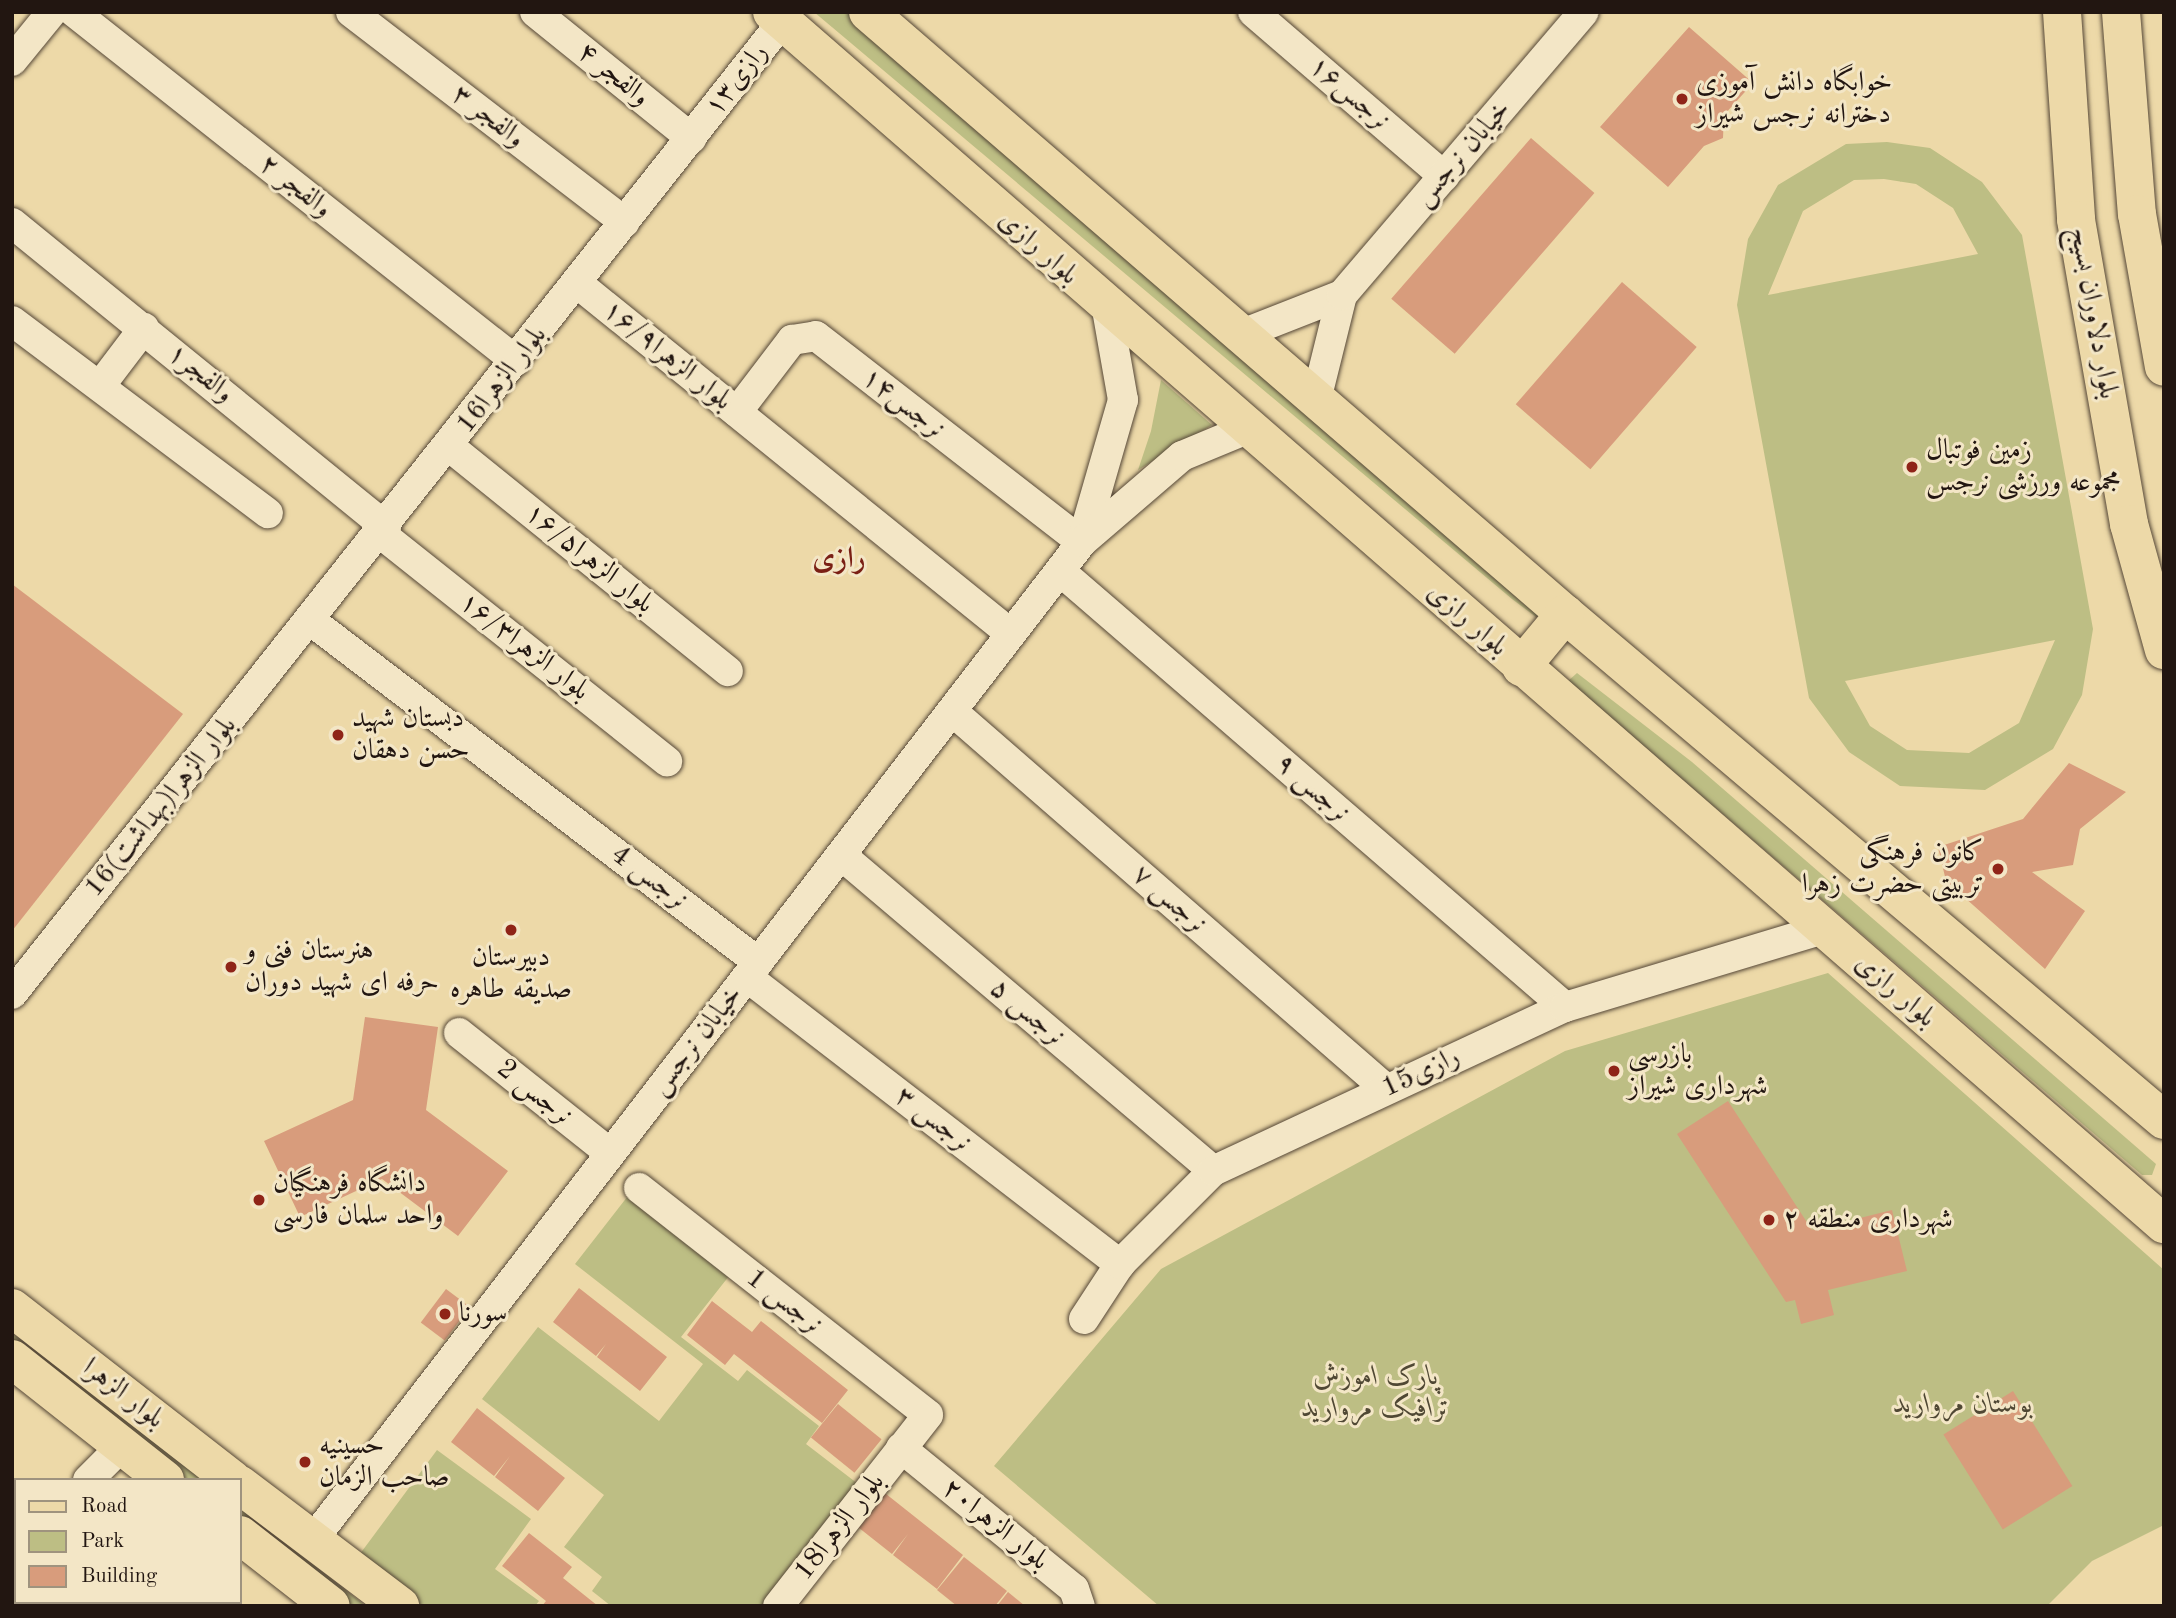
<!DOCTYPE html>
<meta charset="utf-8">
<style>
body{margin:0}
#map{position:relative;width:2176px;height:1618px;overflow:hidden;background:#edd9a8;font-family:"Old Standard TT",Amiri,serif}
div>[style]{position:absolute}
.green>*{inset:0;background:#bdbe84}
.building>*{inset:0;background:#d89c7c;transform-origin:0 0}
.roads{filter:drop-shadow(0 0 2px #554737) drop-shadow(0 0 2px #554737)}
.minor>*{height:30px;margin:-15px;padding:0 15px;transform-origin:15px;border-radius:15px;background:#f3e6c6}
.major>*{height:38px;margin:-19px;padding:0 19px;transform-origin:19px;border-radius:19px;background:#edd9a8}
.dots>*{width:19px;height:19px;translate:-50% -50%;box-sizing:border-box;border:4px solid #f3e6c6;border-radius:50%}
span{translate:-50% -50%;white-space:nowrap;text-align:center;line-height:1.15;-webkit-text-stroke:6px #f3e6c6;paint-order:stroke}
.street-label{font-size:28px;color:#221611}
.poi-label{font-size:28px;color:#221611}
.left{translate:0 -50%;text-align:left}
.right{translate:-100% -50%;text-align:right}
.park-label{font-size:28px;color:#504834;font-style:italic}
.neighbourhood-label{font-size:30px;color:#7a1f14;font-weight:700}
.frame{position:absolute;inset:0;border:14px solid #221611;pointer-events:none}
.legend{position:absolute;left:14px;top:1478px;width:228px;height:126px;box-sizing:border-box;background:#f3e6c6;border:2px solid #9f937e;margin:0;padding:9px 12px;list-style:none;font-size:21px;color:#221611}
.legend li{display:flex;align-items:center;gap:14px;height:35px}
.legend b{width:35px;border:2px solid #9f937e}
</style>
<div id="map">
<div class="green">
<div style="clip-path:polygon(814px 12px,851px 12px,1547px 611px,1536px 617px,1512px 599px)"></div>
<div style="clip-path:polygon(evenodd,1887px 142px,1930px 148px,1982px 182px,2022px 235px,2093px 629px,2082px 695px,2053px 749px,1985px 790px,1900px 786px,1849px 752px,1809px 698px,1737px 305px,1748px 239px,1778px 185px,1846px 144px,1887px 142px,1884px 179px,1916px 184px,1953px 208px,1978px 254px,1768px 295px,1803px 211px,1854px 180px,1884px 179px,1887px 142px,2055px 640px,2019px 723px,1969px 753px,1907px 750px,1870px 726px,1845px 681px,2055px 640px)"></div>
<div style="clip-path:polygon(1161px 380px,1212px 425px,1138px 470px,1151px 431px)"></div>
<div style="clip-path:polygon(1577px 673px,1692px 762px,2156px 1164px,2152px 1175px,2142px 1175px,1568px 681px)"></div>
<div style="clip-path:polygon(1828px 973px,2164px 1270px,2164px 1525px,2092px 1561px,2047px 1606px,1159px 1606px,994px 1466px,1161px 1269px,1565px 1051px)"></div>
<div style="clip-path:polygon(631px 1192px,733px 1271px,681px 1337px,738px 1381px,747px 1370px,819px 1426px,806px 1444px,862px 1487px,769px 1606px,611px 1606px,592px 1591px,602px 1577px,564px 1547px,604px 1495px,482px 1399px,538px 1327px,659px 1421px,703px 1364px,575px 1264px)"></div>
<div style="clip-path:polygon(12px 1333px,203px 1480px,188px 1480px,12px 1342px)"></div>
<div style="clip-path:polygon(437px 1450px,531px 1519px,495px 1569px,539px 1601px,535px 1606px,414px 1606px,354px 1562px)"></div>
<div style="clip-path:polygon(240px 1508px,366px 1606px,349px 1606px,240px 1520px)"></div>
</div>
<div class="building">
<div style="clip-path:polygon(1689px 27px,1753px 83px,1724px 115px,1723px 138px,1704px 146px,1668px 187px,1600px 127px)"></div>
<div style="left:1531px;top:138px;width:84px;height:213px;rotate:41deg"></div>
<div style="left:1622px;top:282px;width:99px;height:162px;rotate:41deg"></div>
<div style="clip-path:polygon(12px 584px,183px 714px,12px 931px)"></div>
<div style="clip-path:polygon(2069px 763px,2126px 792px,2080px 829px,2073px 865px,2032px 872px,2085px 911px,2045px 969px,1946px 881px,1938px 847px,2023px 819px)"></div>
<div style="clip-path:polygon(365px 1017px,438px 1027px,426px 1110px,508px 1171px,458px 1236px,382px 1179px,300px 1217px,264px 1141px,353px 1100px)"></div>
<div style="clip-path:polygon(1728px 1101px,1812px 1230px,1892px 1210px,1907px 1271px,1828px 1290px,1834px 1315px,1801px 1324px,1795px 1300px,1786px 1302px,1677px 1134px)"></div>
<div style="clip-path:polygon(579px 1288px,667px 1357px,640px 1391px,597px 1357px,606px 1344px,596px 1356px,553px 1322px)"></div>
<div style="left:446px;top:1289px;width:30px;height:42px;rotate:37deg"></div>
<div style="clip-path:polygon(712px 1301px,752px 1332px,761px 1321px,848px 1390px,822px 1423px,734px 1354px,725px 1365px,687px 1335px)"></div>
<div style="left:2013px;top:1391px;width:112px;height:82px;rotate:58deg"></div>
<div style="left:838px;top:1404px;width:56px;height:43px;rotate:39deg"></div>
<div style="clip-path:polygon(477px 1408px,565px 1478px,538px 1511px,495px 1477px,510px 1456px,494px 1476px,451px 1442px)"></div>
<div style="clip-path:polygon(876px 1486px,963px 1555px,937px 1589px,893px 1555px,908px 1534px,892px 1554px,849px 1520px)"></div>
<div style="clip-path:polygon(529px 1533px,572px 1567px,563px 1578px,598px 1606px,542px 1606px,546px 1601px,502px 1566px)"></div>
<div style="clip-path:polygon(964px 1557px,1007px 1591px,995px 1606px,957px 1606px,937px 1590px)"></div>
<div style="clip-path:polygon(1008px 1592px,1025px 1606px,997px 1606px)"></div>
</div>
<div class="roads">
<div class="minor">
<div style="left:74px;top:12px;width:563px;rotate:38.29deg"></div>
<div style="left:351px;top:12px;width:345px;rotate:37.5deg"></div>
<div style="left:535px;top:12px;width:201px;rotate:38.9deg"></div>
<div style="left:1253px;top:12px;width:252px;rotate:40.7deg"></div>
<div style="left:12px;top:61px;width:63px;rotate:-50.8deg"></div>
<div style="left:12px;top:223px;width:482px;rotate:39.1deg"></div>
<div style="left:577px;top:283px;width:558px;rotate:38.96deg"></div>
<div style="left:12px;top:321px;width:320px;rotate:36.9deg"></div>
<div style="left:1245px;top:333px;width:104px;rotate:-21.4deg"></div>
<div style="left:100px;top:386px;width:73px;rotate:-52.8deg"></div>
<div style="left:1317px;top:396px;width:104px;rotate:-76.1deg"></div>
<div style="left:1342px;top:295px;width:372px;rotate:-49.5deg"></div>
<div style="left:737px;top:412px;width:91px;rotate:-52.6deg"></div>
<div style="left:792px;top:340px;width:24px;rotate:-9deg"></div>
<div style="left:816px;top:336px;width:336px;rotate:37.8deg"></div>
<div style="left:450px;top:447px;width:357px;rotate:38.9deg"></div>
<div style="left:380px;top:533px;width:367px;rotate:38.5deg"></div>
<div style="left:1082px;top:542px;width:148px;rotate:-73.9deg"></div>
<div style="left:1123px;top:400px;width:92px;rotate:-100deg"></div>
<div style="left:1060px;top:571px;width:667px;rotate:40.81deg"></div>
<div style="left:310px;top:620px;width:564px;rotate:37.36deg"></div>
<div style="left:952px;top:711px;width:576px;rotate:41.05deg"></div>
<div style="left:841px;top:855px;width:488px;rotate:40.3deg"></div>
<div style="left:747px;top:977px;width:471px;rotate:37.6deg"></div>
<div style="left:12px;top:994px;width:1241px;rotate:-51.61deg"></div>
<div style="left:459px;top:1033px;width:193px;rotate:38.5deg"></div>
<div style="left:639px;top:1188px;width:367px;rotate:38.1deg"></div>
<div style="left:928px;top:1415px;width:243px;rotate:128.1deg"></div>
<div style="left:1084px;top:1319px;width:66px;rotate:-56.8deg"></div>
<div style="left:1120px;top:1264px;width:132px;rotate:-45deg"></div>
<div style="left:1213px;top:1171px;width:388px;rotate:-25deg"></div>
<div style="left:1565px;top:1007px;width:270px;rotate:-16.8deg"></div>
<div style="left:901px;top:1448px;width:223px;rotate:39.2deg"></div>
<div style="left:1074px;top:1589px;width:18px;rotate:71deg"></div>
<div style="left:88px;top:1480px;width:44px;rotate:-45deg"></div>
<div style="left:312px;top:1541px;width:1261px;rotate:-52.38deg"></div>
<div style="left:1082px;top:542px;width:132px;rotate:-40.7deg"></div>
<div style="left:1182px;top:456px;width:70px;rotate:-22.6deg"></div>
<div style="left:12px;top:1556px;width:6px;rotate:-45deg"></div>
<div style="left:109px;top:1606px;width:5px;rotate:-53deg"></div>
</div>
<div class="major">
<div style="left:772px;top:12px;width:1846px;rotate:41.05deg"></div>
<div style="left:868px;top:12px;width:921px;rotate:40.82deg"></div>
<div style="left:1565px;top:614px;width:784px;rotate:40.19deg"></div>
<div style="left:2062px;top:12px;width:208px;rotate:86.1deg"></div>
<div style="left:2076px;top:220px;width:309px;rotate:80.1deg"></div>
<div style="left:2129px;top:524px;width:131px;rotate:74.5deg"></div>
<div style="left:2121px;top:12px;width:203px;rotate:85.5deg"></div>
<div style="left:2137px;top:214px;width:155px;rotate:80deg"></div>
<div style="left:1521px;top:667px;width:69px;rotate:-50.3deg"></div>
<div style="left:12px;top:1308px;width:280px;rotate:37.9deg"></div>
<div style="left:12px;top:1359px;width:195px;rotate:38.3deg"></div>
<div style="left:240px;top:1485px;width:201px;rotate:37.1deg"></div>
<div style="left:240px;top:1535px;width:115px;rotate:38deg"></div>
</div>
</div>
<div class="dots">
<div style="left:1682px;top:99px;background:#8f2418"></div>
<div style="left:1912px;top:467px;background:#8f2418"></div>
<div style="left:338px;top:735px;background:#8f2418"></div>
<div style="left:1998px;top:869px;background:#8f2418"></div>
<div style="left:511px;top:930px;background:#8f2418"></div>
<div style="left:231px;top:967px;background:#8f2418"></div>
<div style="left:1614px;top:1071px;background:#8f2418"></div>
<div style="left:259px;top:1200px;background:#8f2418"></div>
<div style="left:1769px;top:1220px;background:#8f2418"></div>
<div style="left:445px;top:1314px;background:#8f2418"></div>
<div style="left:305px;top:1462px;background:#8f2418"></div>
</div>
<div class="street-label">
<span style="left:613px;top:75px;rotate:39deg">والفجر ۴</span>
<span style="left:737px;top:80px;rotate:-52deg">رازی۱۳</span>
<span style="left:1349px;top:94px;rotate:41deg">نرجس۱۶</span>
<span style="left:488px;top:117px;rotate:38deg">والفجر ۳</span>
<span style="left:1463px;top:154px;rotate:-49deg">خیابان نرجس</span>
<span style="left:295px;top:187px;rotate:38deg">والفجر ۲</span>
<span style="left:1038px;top:248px;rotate:42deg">بلوار رازی</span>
<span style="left:2093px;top:313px;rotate:80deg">بلوار دلاوران بسیج</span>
<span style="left:667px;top:356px;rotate:39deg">بلوار الزهرا۱۶/۹</span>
<span style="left:200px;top:374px;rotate:39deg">والفجر۱</span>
<span style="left:502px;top:380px;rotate:-52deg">16بلوار الزهرا</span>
<span style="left:903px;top:404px;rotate:38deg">نرجس۱۴</span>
<span style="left:589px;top:559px;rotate:39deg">بلوار الزهرا۱۶/۵</span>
<span style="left:1467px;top:620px;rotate:41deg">بلوار رازی</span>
<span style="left:524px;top:647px;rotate:38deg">بلوار الزهرا۱۶/۳</span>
<span style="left:1312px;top:789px;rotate:41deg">نرجس ۹</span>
<span style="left:161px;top:807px;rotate:-51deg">16بلوار الزهرا(بهداشت)</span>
<span style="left:649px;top:878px;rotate:37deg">4 نرجس</span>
<span style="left:1169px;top:900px;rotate:41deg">نرجس ۷</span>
<span style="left:1895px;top:991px;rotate:41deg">بلوار رازی</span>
<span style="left:1027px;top:1013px;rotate:40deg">نرجس ۵</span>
<span style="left:697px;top:1041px;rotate:-52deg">خیابان نرجس</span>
<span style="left:1421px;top:1073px;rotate:-25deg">15رازی</span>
<span style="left:534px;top:1093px;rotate:39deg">2 نرجس</span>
<span style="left:933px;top:1120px;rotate:38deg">نرجس ۳</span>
<span style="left:784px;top:1302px;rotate:38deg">1 نرجس</span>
<span style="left:123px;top:1394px;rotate:38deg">بلوار الزهرا</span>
<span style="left:995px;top:1525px;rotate:39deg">بلوار الزهرا۲۰</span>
<span style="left:840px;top:1527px;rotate:-52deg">18بلوار الزهرا</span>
</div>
<div class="poi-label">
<span class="left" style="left:1696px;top:99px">خوابگاه دانش آموزی<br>دخترانه نرجس شیراز</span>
<span class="left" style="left:1926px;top:467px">زمین فوتبال<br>مجموعه ورزشی نرجس</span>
<span class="left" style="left:352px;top:735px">دبستان شهید<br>حسن دهقان</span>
<span class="right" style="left:1984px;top:869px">کانون فرهنگی<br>تربیتی حضرت زهرا</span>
<span class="left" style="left:245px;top:967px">هنرستان فنی و<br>حرفه ای شهید دوران</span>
<span style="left:511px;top:974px">دبیرستان<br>صدیقه طاهره</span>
<span class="left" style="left:1628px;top:1071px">بازرسی<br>شهرداری شیراز</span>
<span class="left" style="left:273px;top:1200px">دانشگاه فرهنگیان<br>واحد سلمان فارسی</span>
<span class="left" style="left:1783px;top:1220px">شهرداری منطقه ۲</span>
<span class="left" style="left:459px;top:1314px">سورنا</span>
<span class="left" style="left:319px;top:1462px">حسینیه<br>صاحب الزمان</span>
</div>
<div class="park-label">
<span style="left:1376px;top:1393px">پارک اموزش<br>ترافیک مروارید</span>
<span style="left:1963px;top:1405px">بوستان مروارید</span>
</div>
<div class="neighbourhood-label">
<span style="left:839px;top:559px">رازی</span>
</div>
<div class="frame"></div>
<ul class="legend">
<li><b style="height:9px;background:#edd9a8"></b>Road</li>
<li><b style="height:19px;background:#bdbe84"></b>Park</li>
<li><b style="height:19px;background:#d89c7c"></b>Building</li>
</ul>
</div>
